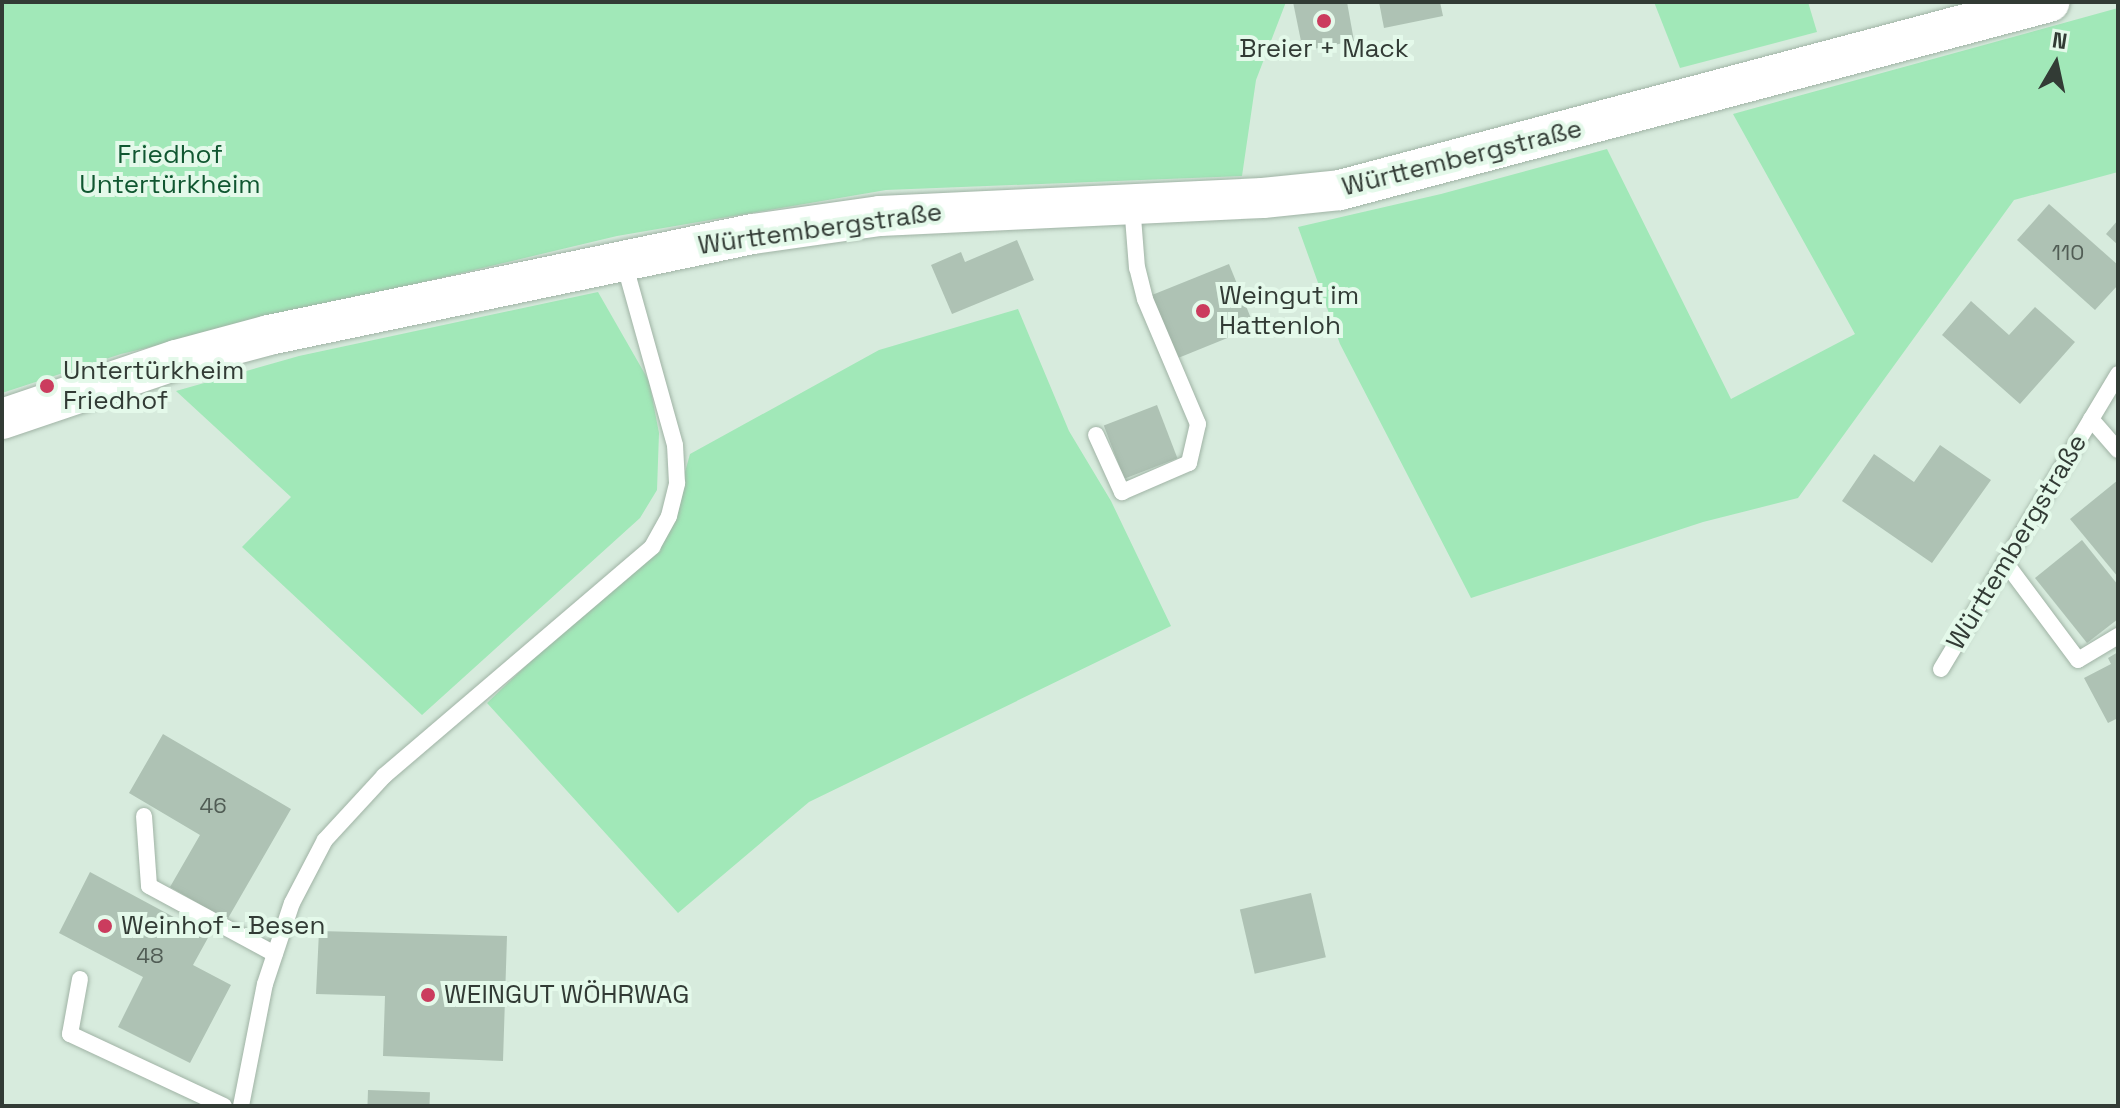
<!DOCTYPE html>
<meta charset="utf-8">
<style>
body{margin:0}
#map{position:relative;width:2120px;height:1108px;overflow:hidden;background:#d7ebdd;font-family:"Space Grotesk",sans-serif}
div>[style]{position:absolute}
.green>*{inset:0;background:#a1e8b8}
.building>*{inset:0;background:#aec2b4;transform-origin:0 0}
.roads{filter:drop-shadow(0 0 2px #a0b3a5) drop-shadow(0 0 2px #a0b3a5)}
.service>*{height:16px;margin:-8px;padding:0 8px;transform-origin:8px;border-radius:8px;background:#fff}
.tertiary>*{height:40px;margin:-20px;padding:0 20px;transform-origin:20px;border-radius:20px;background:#fff}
.dots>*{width:22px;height:22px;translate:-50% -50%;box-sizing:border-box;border:4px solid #e4f9ea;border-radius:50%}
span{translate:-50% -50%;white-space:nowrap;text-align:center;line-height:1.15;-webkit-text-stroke:8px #e4f9ea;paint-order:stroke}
.number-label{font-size:22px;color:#515d55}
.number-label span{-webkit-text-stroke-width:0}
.poi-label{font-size:26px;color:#323b35}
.left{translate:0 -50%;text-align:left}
.park-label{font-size:26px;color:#105731}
.street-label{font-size:26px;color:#323b35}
.frame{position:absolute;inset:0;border:4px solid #323b35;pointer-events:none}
.north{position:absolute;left:2016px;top:24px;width:80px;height:80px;-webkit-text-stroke:6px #e4f9ea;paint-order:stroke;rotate:9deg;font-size:22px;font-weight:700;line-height:32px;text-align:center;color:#323b35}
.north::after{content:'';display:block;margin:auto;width:28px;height:36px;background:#323b35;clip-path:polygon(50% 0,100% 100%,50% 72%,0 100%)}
</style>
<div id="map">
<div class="green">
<div style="clip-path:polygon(2px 2px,1286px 2px,1256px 80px,1242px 176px,886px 190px,617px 236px,121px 354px,2px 393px)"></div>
<div style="clip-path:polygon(1654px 2px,1808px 2px,1817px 32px,1680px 68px)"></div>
<div style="clip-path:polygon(2118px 8px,2118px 172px,2014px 200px,1798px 498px,1703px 522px,1471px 598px,1340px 344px,1298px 227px,1441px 194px,1607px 149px,1731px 399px,1855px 334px,1733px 114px)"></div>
<div style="clip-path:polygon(598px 292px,649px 381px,659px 433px,657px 490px,640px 518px,422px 715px,242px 547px,291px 497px,176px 391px,299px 356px)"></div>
<div style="clip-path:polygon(1018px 309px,1069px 431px,1111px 501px,1171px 626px,809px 802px,678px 913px,487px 703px,669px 529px,690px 454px,879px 350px)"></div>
</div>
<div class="building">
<div style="clip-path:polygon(1293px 2px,1347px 2px,1354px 41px,1303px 51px)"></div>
<div style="clip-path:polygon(1379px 2px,1440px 2px,1443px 16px,1384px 28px)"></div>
<div style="clip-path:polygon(2049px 204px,2118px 265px,2118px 285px,2095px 310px,2017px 240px)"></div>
<div style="clip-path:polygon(2118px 220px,2118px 245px,2106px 234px)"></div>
<div style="clip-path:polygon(1017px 240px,1034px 280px,952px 314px,931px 265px,961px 252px,965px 262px)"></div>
<div style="left:1229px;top:264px;width:68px;height:83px;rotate:68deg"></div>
<div style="clip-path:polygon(1971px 301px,2009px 335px,2035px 307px,2075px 342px,2020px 404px,1942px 335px)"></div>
<div style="left:1157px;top:405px;width:57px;height:57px;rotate:69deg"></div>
<div style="clip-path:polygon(1940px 445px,1991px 480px,1932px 563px,1842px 501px,1874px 454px,1914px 482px)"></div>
<div style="clip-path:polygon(2118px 480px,2118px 577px,2070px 519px)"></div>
<div style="clip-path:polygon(2082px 540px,2118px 585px,2118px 619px,2087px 643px,2035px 578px)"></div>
<div style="clip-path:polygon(2118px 652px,2118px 718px,2108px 723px,2084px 678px,2111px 664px,2108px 658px)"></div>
<div style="clip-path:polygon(163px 734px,291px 809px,227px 920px,170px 887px,200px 835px,129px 793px)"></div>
<div style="clip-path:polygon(90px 872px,209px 936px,193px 965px,231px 985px,190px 1063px,118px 1027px,143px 977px,59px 933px)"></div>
<div style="left:1311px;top:893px;width:66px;height:73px;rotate:77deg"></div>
<div style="clip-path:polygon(319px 931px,507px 936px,503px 1061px,383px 1056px,385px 996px,316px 994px)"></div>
<div style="left:368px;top:1090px;width:62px;height:16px;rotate:2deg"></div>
</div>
<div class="roads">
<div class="service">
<div style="left:2091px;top:419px;width:41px;rotate:48.9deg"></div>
<div style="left:1096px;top:435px;width:63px;rotate:65.5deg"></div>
<div style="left:1122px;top:492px;width:73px;rotate:-23.4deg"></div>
<div style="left:1189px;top:463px;width:40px;rotate:-77deg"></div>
<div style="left:1198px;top:424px;width:136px;rotate:-113deg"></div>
<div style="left:1145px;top:299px;width:32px;rotate:-104deg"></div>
<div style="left:1137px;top:268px;width:63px;rotate:-94.5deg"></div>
<div style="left:2005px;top:562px;width:122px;rotate:53.3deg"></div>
<div style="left:2078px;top:660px;width:47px;rotate:-31deg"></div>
<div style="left:1941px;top:669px;width:344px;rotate:-59deg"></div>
<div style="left:144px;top:816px;width:70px;rotate:85.9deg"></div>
<div style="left:149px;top:886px;width:143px;rotate:28.4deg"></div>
<div style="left:80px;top:979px;width:56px;rotate:100.3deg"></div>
<div style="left:70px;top:1034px;width:170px;rotate:25.1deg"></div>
<div style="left:241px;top:1106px;width:124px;rotate:-78.9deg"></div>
<div style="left:265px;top:984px;width:85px;rotate:-71.6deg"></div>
<div style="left:292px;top:903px;width:71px;rotate:-62.4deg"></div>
<div style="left:325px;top:840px;width:87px;rotate:-47.3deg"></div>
<div style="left:384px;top:776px;width:353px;rotate:-40.5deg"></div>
<div style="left:652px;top:547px;width:35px;rotate:-61deg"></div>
<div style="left:669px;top:516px;width:34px;rotate:-76deg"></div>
<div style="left:677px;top:483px;width:38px;rotate:-93deg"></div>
<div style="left:675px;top:445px;width:190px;rotate:-105.6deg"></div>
</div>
<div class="tertiary">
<div style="left:2px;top:419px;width:184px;rotate:-18.7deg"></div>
<div style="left:176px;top:360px;width:96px;rotate:-15deg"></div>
<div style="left:269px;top:335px;width:494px;rotate:-11.8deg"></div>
<div style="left:753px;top:234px;width:128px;rotate:-8.1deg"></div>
<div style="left:880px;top:216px;width:383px;rotate:-2.7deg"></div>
<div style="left:1263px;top:198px;width:77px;rotate:-5.9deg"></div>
<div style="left:1340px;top:190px;width:734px;rotate:-14.85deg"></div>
</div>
</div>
<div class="dots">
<div style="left:1324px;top:21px;background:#cb3c5e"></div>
<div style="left:1203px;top:311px;background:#cb3c5e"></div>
<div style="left:47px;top:386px;background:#cb3c5e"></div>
<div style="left:105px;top:926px;background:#cb3c5e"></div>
<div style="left:428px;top:995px;background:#cb3c5e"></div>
</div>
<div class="number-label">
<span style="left:2068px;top:253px">110</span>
<span style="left:213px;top:806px">46</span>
<span style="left:150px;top:956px">48</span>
</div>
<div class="poi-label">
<span style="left:1324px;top:49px">Breier + Mack</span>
<span class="left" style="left:1219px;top:311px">Weingut im<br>Hattenloh</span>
<span class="left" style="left:63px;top:386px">Untertürkheim<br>Friedhof</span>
<span class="left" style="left:121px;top:926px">Weinhof - Besen</span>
<span class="left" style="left:444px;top:995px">WEINGUT WÖHRWAG</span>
</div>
<div class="park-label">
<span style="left:170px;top:170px">Friedhof<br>Untertürkheim</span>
</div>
<div class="street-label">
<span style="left:1462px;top:158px;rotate:-14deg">Württembergstraße</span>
<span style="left:820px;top:229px;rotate:-8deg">Württembergstraße</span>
<span style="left:2017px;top:542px;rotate:-59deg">Württembergstraße</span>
</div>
<div class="frame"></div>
<div class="north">N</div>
</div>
